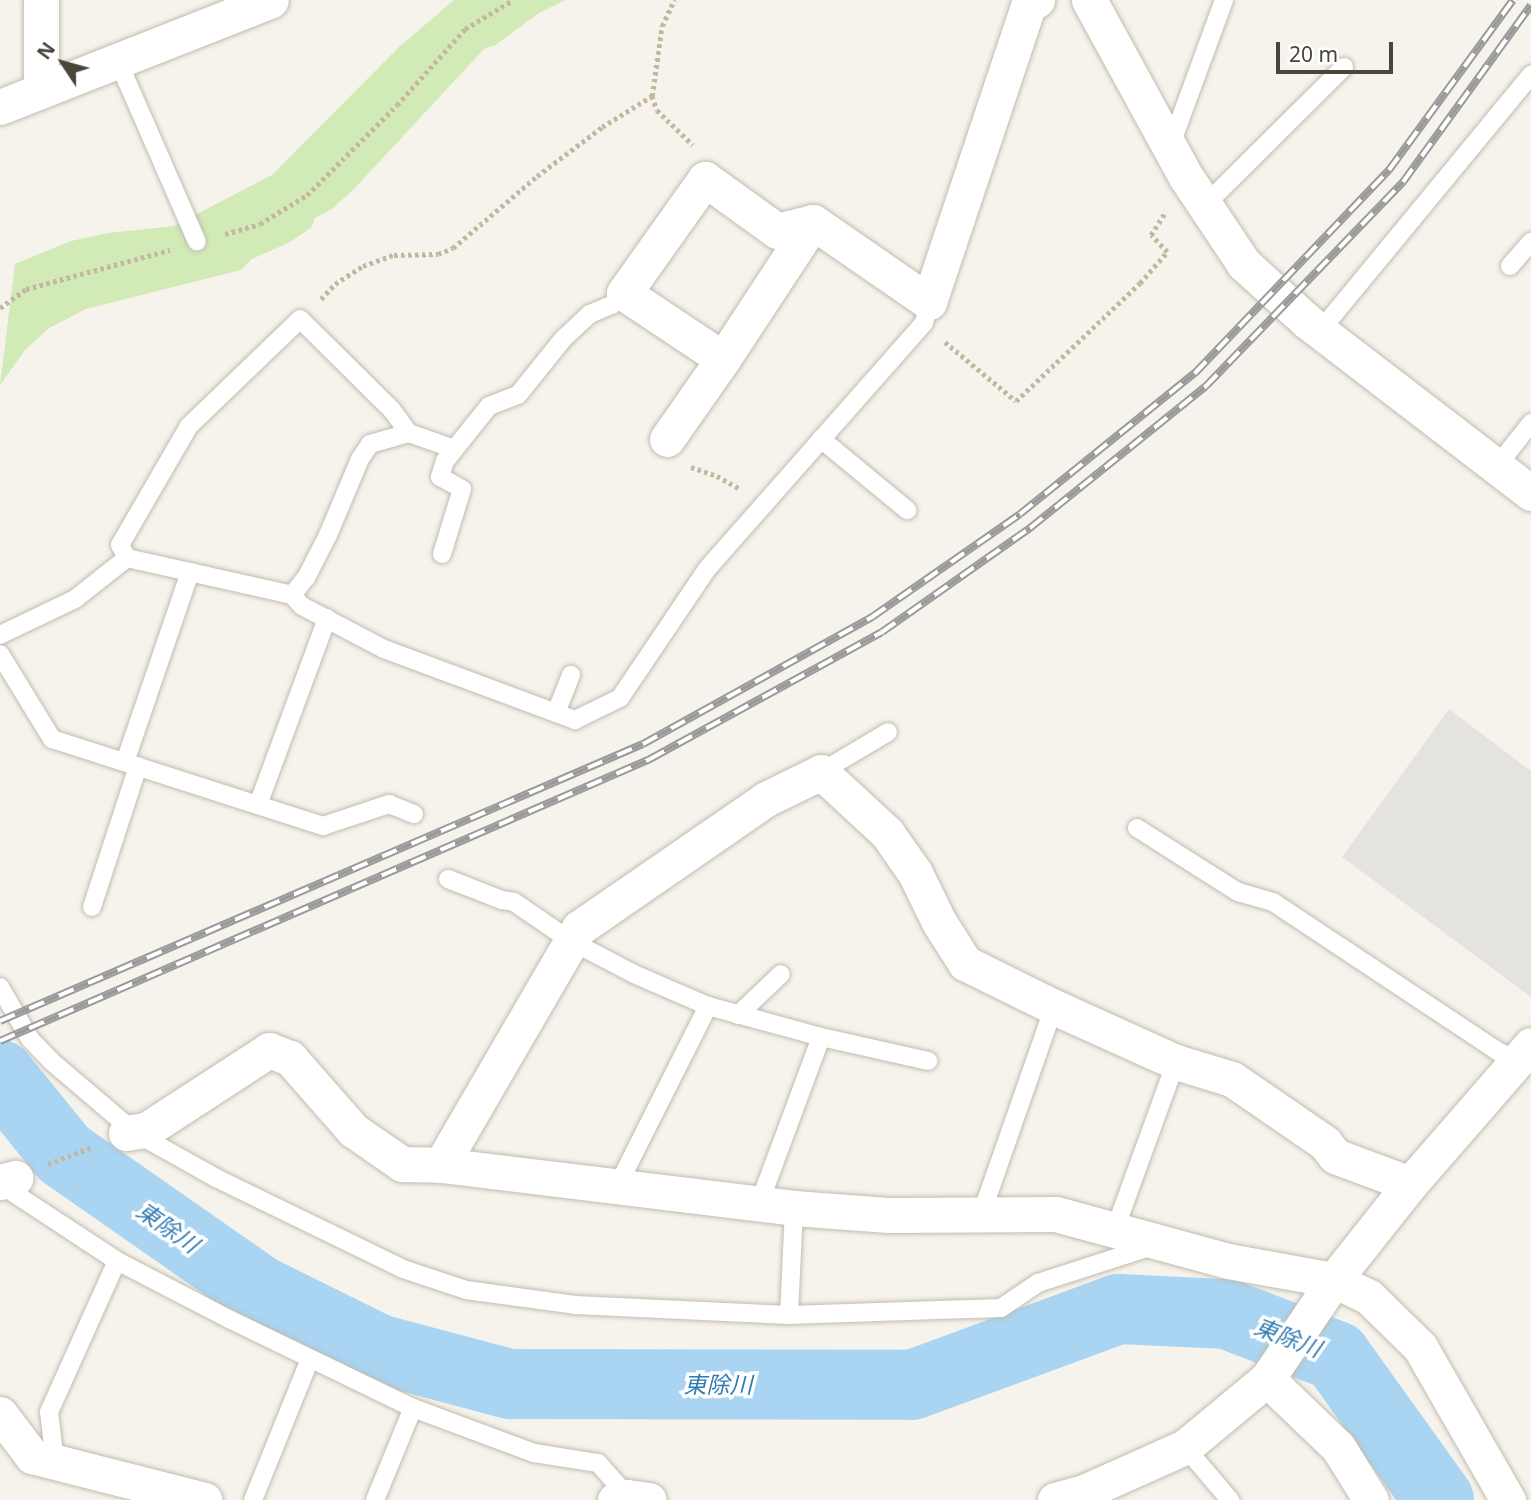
<!DOCTYPE html>
<meta charset="utf-8">
<style>
body{margin:0}
#map{position:relative;width:1531px;height:1500px;overflow:hidden;background:#f6f3ec;font-family:"Noto Sans","Noto Sans JP",sans-serif}
div>[style]{position:absolute}
.green>*{inset:0;background:#d2eab5}
.parking>*{inset:0;background:#e5e3e0}
.river>*{height:70px;margin:-35px;padding:0 35px;transform-origin:35px;border-radius:35px;background:#a9d4f2}
.path>*{height:4.5px;margin-top:-2.25px;transform-origin:0;background:repeating-linear-gradient(90deg,#c4b79f 0 3.5px,transparent 0 7px)}
.roads{filter:drop-shadow(0 0 2px #c2bbae) drop-shadow(0 0 2px #c2bbae)}
.lane>*{height:18px;margin:-9px;padding:0 9px;transform-origin:9px;border-radius:9px;background:#fff}
.street>*{height:35px;margin:-17.5px;padding:0 17.5px;transform-origin:17.5px;border-radius:17.5px;background:#fff}
.rail>*{height:8px;margin-top:-4px;transform-origin:0;background:repeating-linear-gradient(90deg,#fff 0 16px,#9a9a9a 0 32px);box-sizing:border-box;border-block:2px solid #9a9a9a}
span{translate:-50% -50%;white-space:nowrap;text-align:center;line-height:1.15;-webkit-text-stroke:7px #fff;paint-order:stroke}
.water-label{font-size:23px;color:#2e7ab2;font-style:italic}
.north{position:absolute;left:28px;top:28px;width:70px;height:70px;-webkit-text-stroke:5px #fff;paint-order:stroke;rotate:306deg;font-size:19px;font-weight:700;line-height:28px;text-align:center;color:#4b4439}
.north::after{content:'';display:block;margin:auto;width:24px;height:32px;background:#4b4439;clip-path:polygon(50% 0,100% 100%,50% 72%,0 100%)}
.scale{position:absolute;left:1276px;top:42px;width:117px;height:32px;box-sizing:border-box;border:4px solid #4b4439;border-top:0;padding-left:9px;font-size:21px;line-height:24px;white-space:nowrap;color:#4b4439;-webkit-text-stroke:5px #fff;paint-order:stroke}
</style>
<div id="map">
<div class="green">
<div style="clip-path:polygon(454px 0,565px 0,539px 13px,494px 46px,485px 48px,353px 190px,332px 209px,315px 218px,311px 228px,290px 242px,252px 259px,241px 270px,86px 309px,49px 328px,25px 350px,0 385px,15px 264px,71px 241px,108px 233px,174px 226px,272px 175px,399px 47px)"></div>
</div>
<div class="parking">
<div style="clip-path:polygon(1449px 709px,1531px 771px,1531px 997px,1342px 857px)"></div>
</div>
<div class="river">
<div style="left:0;top:1075px;width:102px;rotate:51deg"></div>
<div style="left:64px;top:1154px;width:238px;rotate:34.9deg"></div>
<div style="left:259px;top:1290px;width:133px;rotate:26.4deg"></div>
<div style="left:378px;top:1349px;width:137px;rotate:14.9deg"></div>
<div style="left:510px;top:1384px;width:402px;rotate:0.1deg"></div>
<div style="left:912px;top:1385px;width:221px;rotate:-20.2deg"></div>
<div style="left:1119px;top:1309px;width:108px;rotate:2.7deg"></div>
<div style="left:1227px;top:1314px;width:117px;rotate:21.1deg"></div>
<div style="left:1336px;top:1356px;width:177px;rotate:54.4deg"></div>
</div>
<div class="path">
<div style="left:652px;top:96px;width:15px;rotate:70deg"></div>
<div style="left:657px;top:110px;width:50px;rotate:44.2deg"></div>
<div style="left:225px;top:234px;width:36px;rotate:-16deg"></div>
<div style="left:260px;top:224px;width:55px;rotate:-31.7deg"></div>
<div style="left:307px;top:195px;width:127px;rotate:-45deg"></div>
<div style="left:397px;top:105px;width:102px;rotate:-48.2deg"></div>
<div style="left:465px;top:29px;width:56px;rotate:-31.1deg"></div>
<div style="left:321px;top:299px;width:21px;rotate:-47deg"></div>
<div style="left:335px;top:284px;width:33px;rotate:-33deg"></div>
<div style="left:363px;top:266px;width:33px;rotate:-20deg"></div>
<div style="left:394px;top:255px;width:44px;rotate:-1.3deg"></div>
<div style="left:438px;top:254px;width:16px;rotate:-22deg"></div>
<div style="left:453px;top:248px;width:111px;rotate:-40.6deg"></div>
<div style="left:537px;top:176px;width:81px;rotate:-37deg"></div>
<div style="left:602px;top:127px;width:59px;rotate:-31.8deg"></div>
<div style="left:652px;top:96px;width:71px;rotate:-81.9deg"></div>
<div style="left:662px;top:26px;width:29px;rotate:-65deg"></div>
<div style="left:0;top:308px;width:32px;rotate:-36deg"></div>
<div style="left:26px;top:289px;width:149px;rotate:-15.2deg"></div>
<div style="left:945px;top:342px;width:92px;rotate:39.7deg"></div>
<div style="left:1016px;top:401px;width:171px;rotate:-43.6deg"></div>
<div style="left:1140px;top:283px;width:41px;rotate:-48.9deg"></div>
<div style="left:1167px;top:252px;width:23px;rotate:-133deg"></div>
<div style="left:1151px;top:235px;width:28px;rotate:-58deg"></div>
<div style="left:691px;top:467px;width:28px;rotate:19deg"></div>
<div style="left:717px;top:476px;width:26px;rotate:29deg"></div>
<div style="left:48px;top:1164px;width:47px;rotate:-21.1deg"></div>
</div>
<div class="roads">
<div class="lane">
<div style="left:118px;top:61px;width:197px;rotate:66.4deg"></div>
<div style="left:1170px;top:147px;width:157px;rotate:-69.8deg"></div>
<div style="left:1205px;top:205px;width:196px;rotate:-44.8deg"></div>
<div style="left:1510px;top:266px;width:32px;rotate:-49deg"></div>
<div style="left:1320px;top:331px;width:332px;rotate:-50.5deg"></div>
<div style="left:821px;top:439px;width:112px;rotate:39.5deg"></div>
<div style="left:1497px;top:466px;width:55px;rotate:-51.7deg"></div>
<div style="left:442px;top:554px;width:68px;rotate:-72.9deg"></div>
<div style="left:462px;top:489px;width:25px;rotate:-151deg"></div>
<div style="left:440px;top:477px;width:17px;rotate:-73deg"></div>
<div style="left:445px;top:461px;width:70px;rotate:-51.3deg"></div>
<div style="left:489px;top:406px;width:31px;rotate:-21deg"></div>
<div style="left:518px;top:395px;width:72px;rotate:-51.2deg"></div>
<div style="left:563px;top:339px;width:37px;rotate:-43deg"></div>
<div style="left:590px;top:314px;width:25px;rotate:-23deg"></div>
<div style="left:613px;top:304px;width:16px;rotate:-45deg"></div>
<div style="left:127px;top:558px;width:15px;rotate:-118deg"></div>
<div style="left:120px;top:545px;width:138px;rotate:-59.9deg"></div>
<div style="left:189px;top:426px;width:154px;rotate:-43.9deg"></div>
<div style="left:300px;top:319px;width:129px;rotate:44.7deg"></div>
<div style="left:392px;top:410px;width:29px;rotate:54deg"></div>
<div style="left:292px;top:595px;width:22px;rotate:-51deg"></div>
<div style="left:306px;top:578px;width:48px;rotate:-62.9deg"></div>
<div style="left:328px;top:535px;width:82px;rotate:-67.2deg"></div>
<div style="left:360px;top:459px;width:18px;rotate:-56deg"></div>
<div style="left:370px;top:444px;width:41px;rotate:-15.8deg"></div>
<div style="left:409px;top:433px;width:48px;rotate:19.6deg"></div>
<div style="left:0;top:635px;width:83px;rotate:-25.6deg"></div>
<div style="left:75px;top:599px;width:66px;rotate:-38.3deg"></div>
<div style="left:127px;top:558px;width:169px;rotate:12.6deg"></div>
<div style="left:292px;top:595px;width:15px;rotate:48deg"></div>
<div style="left:302px;top:606px;width:93px;rotate:27.7deg"></div>
<div style="left:384px;top:649px;width:204px;rotate:20.4deg"></div>
<div style="left:575px;top:720px;width:50px;rotate:-26.1deg"></div>
<div style="left:620px;top:698px;width:156px;rotate:-56deg"></div>
<div style="left:707px;top:569px;width:328px;rotate:-48.6deg"></div>
<div style="left:924px;top:323px;width:22px;rotate:-77deg"></div>
<div style="left:0;top:654px;width:100px;rotate:58.5deg"></div>
<div style="left:52px;top:739px;width:285px;rotate:17.8deg"></div>
<div style="left:323px;top:826px;width:70px;rotate:-18.4deg"></div>
<div style="left:389px;top:804px;width:27px;rotate:22deg"></div>
<div style="left:556px;top:713px;width:41px;rotate:-68.5deg"></div>
<div style="left:125px;top:762px;width:201px;rotate:-71.1deg"></div>
<div style="left:821px;top:772px;width:78px;rotate:-30.8deg"></div>
<div style="left:258px;top:805px;width:199px;rotate:-69.7deg"></div>
<div style="left:1137px;top:828px;width:120px;rotate:32.4deg"></div>
<div style="left:1238px;top:892px;width:36px;rotate:16deg"></div>
<div style="left:1273px;top:902px;width:269px;rotate:33.6deg"></div>
<div style="left:1497px;top:1051px;width:27px;rotate:24deg"></div>
<div style="left:448px;top:879px;width:58px;rotate:21.3deg"></div>
<div style="left:502px;top:900px;width:12px;rotate:9deg"></div>
<div style="left:514px;top:902px;width:69px;rotate:34.4deg"></div>
<div style="left:571px;top:941px;width:71px;rotate:27.6deg"></div>
<div style="left:634px;top:974px;width:81px;rotate:23.4deg"></div>
<div style="left:708px;top:1006px;width:117px;rotate:15.3deg"></div>
<div style="left:821px;top:1037px;width:110px;rotate:12.6deg"></div>
<div style="left:92px;top:907px;width:148px;rotate:-71.9deg"></div>
<div style="left:0;top:987px;width:60px;rotate:60deg"></div>
<div style="left:30px;top:1039px;width:30px;rotate:46deg"></div>
<div style="left:51px;top:1061px;width:97px;rotate:40.4deg"></div>
<div style="left:125px;top:1124px;width:30px;rotate:34deg"></div>
<div style="left:150px;top:1141px;width:76px;rotate:29.3deg"></div>
<div style="left:216px;top:1178px;width:208px;rotate:25.9deg"></div>
<div style="left:403px;top:1269px;width:66px;rotate:18.4deg"></div>
<div style="left:466px;top:1290px;width:110px;rotate:7.8deg"></div>
<div style="left:575px;top:1305px;width:214px;rotate:2.7deg"></div>
<div style="left:789px;top:1315px;width:212px;rotate:-1.9deg"></div>
<div style="left:1001px;top:1308px;width:45px;rotate:-34deg"></div>
<div style="left:1038px;top:1283px;width:124px;rotate:-17.9deg"></div>
<div style="left:738px;top:1015px;width:59px;rotate:-43.6deg"></div>
<div style="left:0;top:1184px;width:140px;rotate:33.3deg"></div>
<div style="left:117px;top:1261px;width:126px;rotate:27.4deg"></div>
<div style="left:229px;top:1319px;width:204px;rotate:25.8deg"></div>
<div style="left:413px;top:1408px;width:129px;rotate:20.4deg"></div>
<div style="left:534px;top:1453px;width:65px;rotate:8.9deg"></div>
<div style="left:598px;top:1463px;width:50px;rotate:48.3deg"></div>
<div style="left:617px;top:1187px;width:203px;rotate:-63.3deg"></div>
<div style="left:759px;top:1204px;width:178px;rotate:-69.6deg"></div>
<div style="left:987px;top:1215px;width:17px;rotate:-90deg"></div>
<div style="left:987px;top:1198px;width:202px;rotate:-70.7deg"></div>
<div style="left:1114px;top:1232px;width:181px;rotate:-70deg"></div>
<div style="left:789px;top:1315px;width:107px;rotate:-87.3deg"></div>
<div style="left:1185px;top:1447px;width:70px;rotate:49.7deg"></div>
<div style="left:55px;top:1462px;width:50px;rotate:-96.8deg"></div>
<div style="left:49px;top:1412px;width:166px;rotate:-65.8deg"></div>
<div style="left:253px;top:1500px;width:152px;rotate:-68deg"></div>
<div style="left:375px;top:1500px;width:100px;rotate:-67.6deg"></div>
</div>
<div class="street">
<div style="left:1089px;top:0;width:202px;rotate:61.3deg"></div>
<div style="left:1186px;top:177px;width:105px;rotate:56.3deg"></div>
<div style="left:1244px;top:264px;width:86px;rotate:42.2deg"></div>
<div style="left:1308px;top:322px;width:281px;rotate:37.5deg"></div>
<div style="left:41px;top:91px;width:91px;rotate:-90deg"></div>
<div style="left:0;top:107px;width:291px;rotate:-21.5deg"></div>
<div style="left:723px;top:359px;width:164px;rotate:-56.7deg"></div>
<div style="left:667px;top:439px;width:98px;rotate:-55deg"></div>
<div style="left:723px;top:359px;width:119px;rotate:-146.3deg"></div>
<div style="left:624px;top:293px;width:140px;rotate:-54.6deg"></div>
<div style="left:705px;top:179px;width:89px;rotate:35.8deg"></div>
<div style="left:777px;top:231px;width:37px;rotate:-14deg"></div>
<div style="left:813px;top:222px;width:141px;rotate:34.6deg"></div>
<div style="left:929px;top:302px;width:312px;rotate:-71.5deg"></div>
<div style="left:1028px;top:6px;width:11px;rotate:-34deg"></div>
<div style="left:126px;top:1133px;width:20px;rotate:-9deg"></div>
<div style="left:146px;top:1130px;width:147px;rotate:-33deg"></div>
<div style="left:269px;top:1050px;width:22px;rotate:21deg"></div>
<div style="left:290px;top:1058px;width:96px;rotate:48.8deg"></div>
<div style="left:353px;top:1130px;width:60px;rotate:34.8deg"></div>
<div style="left:402px;top:1164px;width:39px;rotate:1deg"></div>
<div style="left:441px;top:1165px;width:356px;rotate:6.9deg"></div>
<div style="left:794px;top:1208px;width:94px;rotate:4.3deg"></div>
<div style="left:888px;top:1215px;width:168px;rotate:-0.3deg"></div>
<div style="left:1056px;top:1214px;width:178px;rotate:15.3deg"></div>
<div style="left:1228px;top:1261px;width:108px;rotate:10.2deg"></div>
<div style="left:1334px;top:1280px;width:39px;rotate:26deg"></div>
<div style="left:1369px;top:1297px;width:71px;rotate:44.4deg"></div>
<div style="left:1420px;top:1347px;width:177px;rotate:60.1deg"></div>
<div style="left:441px;top:1165px;width:274px;rotate:-59.8deg"></div>
<div style="left:579px;top:928px;width:227px;rotate:-34.6deg"></div>
<div style="left:766px;top:799px;width:61px;rotate:-26.1deg"></div>
<div style="left:821px;top:772px;width:90px;rotate:42.7deg"></div>
<div style="left:887px;top:833px;width:49px;rotate:55deg"></div>
<div style="left:915px;top:873px;width:55px;rotate:63.9deg"></div>
<div style="left:939px;top:922px;width:49px;rotate:57.6deg"></div>
<div style="left:965px;top:963px;width:99px;rotate:26.3deg"></div>
<div style="left:1054px;top:1007px;width:134px;rotate:24.3deg"></div>
<div style="left:1176px;top:1062px;width:59px;rotate:16.9deg"></div>
<div style="left:1232px;top:1079px;width:113px;rotate:34.5deg"></div>
<div style="left:1325px;top:1143px;width:16px;rotate:52deg"></div>
<div style="left:1335px;top:1156px;width:80px;rotate:20.5deg"></div>
<div style="left:0;top:1182px;width:16px;rotate:-15deg"></div>
<div style="left:1267px;top:1379px;width:98px;rotate:43.8deg"></div>
<div style="left:1338px;top:1447px;width:62px;rotate:58.1deg"></div>
<div style="left:0;top:1414px;width:53px;rotate:52.7deg"></div>
<div style="left:32px;top:1456px;width:178px;rotate:14.3deg"></div>
<div style="left:615px;top:1500px;width:12px;rotate:-14deg"></div>
<div style="left:627px;top:1497px;width:22px;rotate:8deg"></div>
<div style="left:1055px;top:1500px;width:30px;rotate:-15deg"></div>
<div style="left:1084px;top:1492px;width:111px;rotate:-24deg"></div>
<div style="left:1185px;top:1447px;width:107px;rotate:-39.7deg"></div>
<div style="left:1267px;top:1379px;width:120px;rotate:-55.9deg"></div>
<div style="left:1334px;top:1280px;width:122px;rotate:-51.6deg"></div>
<div style="left:1410px;top:1184px;width:184px;rotate:-49deg"></div>
</div>
</div>
<div class="rail">
<div style="left:0;top:1021px;width:700px;rotate:-23.31deg"></div>
<div style="left:643px;top:744px;width:262px;rotate:-29deg"></div>
<div style="left:872px;top:617px;width:180px;rotate:-34.8deg"></div>
<div style="left:1020px;top:514px;width:225px;rotate:-38.9deg"></div>
<div style="left:1195px;top:373px;width:281px;rotate:-46.3deg"></div>
<div style="left:1389px;top:170px;width:210px;rotate:-53.9deg"></div>
<div style="left:0;top:1041px;width:709px;rotate:-23.45deg"></div>
<div style="left:650px;top:759px;width:264px;rotate:-28.7deg"></div>
<div style="left:882px;top:632px;width:181px;rotate:-35.1deg"></div>
<div style="left:1030px;top:528px;width:226px;rotate:-38.9deg"></div>
<div style="left:1206px;top:386px;width:284px;rotate:-46deg"></div>
<div style="left:1403px;top:182px;width:218px;rotate:-54.1deg"></div>
</div>
<div class="water-label">
<span style="left:168px;top:1227px;rotate:35deg">東除川</span>
<span style="left:1288px;top:1337px;rotate:21deg">東除川</span>
<span style="left:718px;top:1384px">東除川</span>
</div>
<div class="north">N</div>
<div class="scale">20 m</div>
</div>
